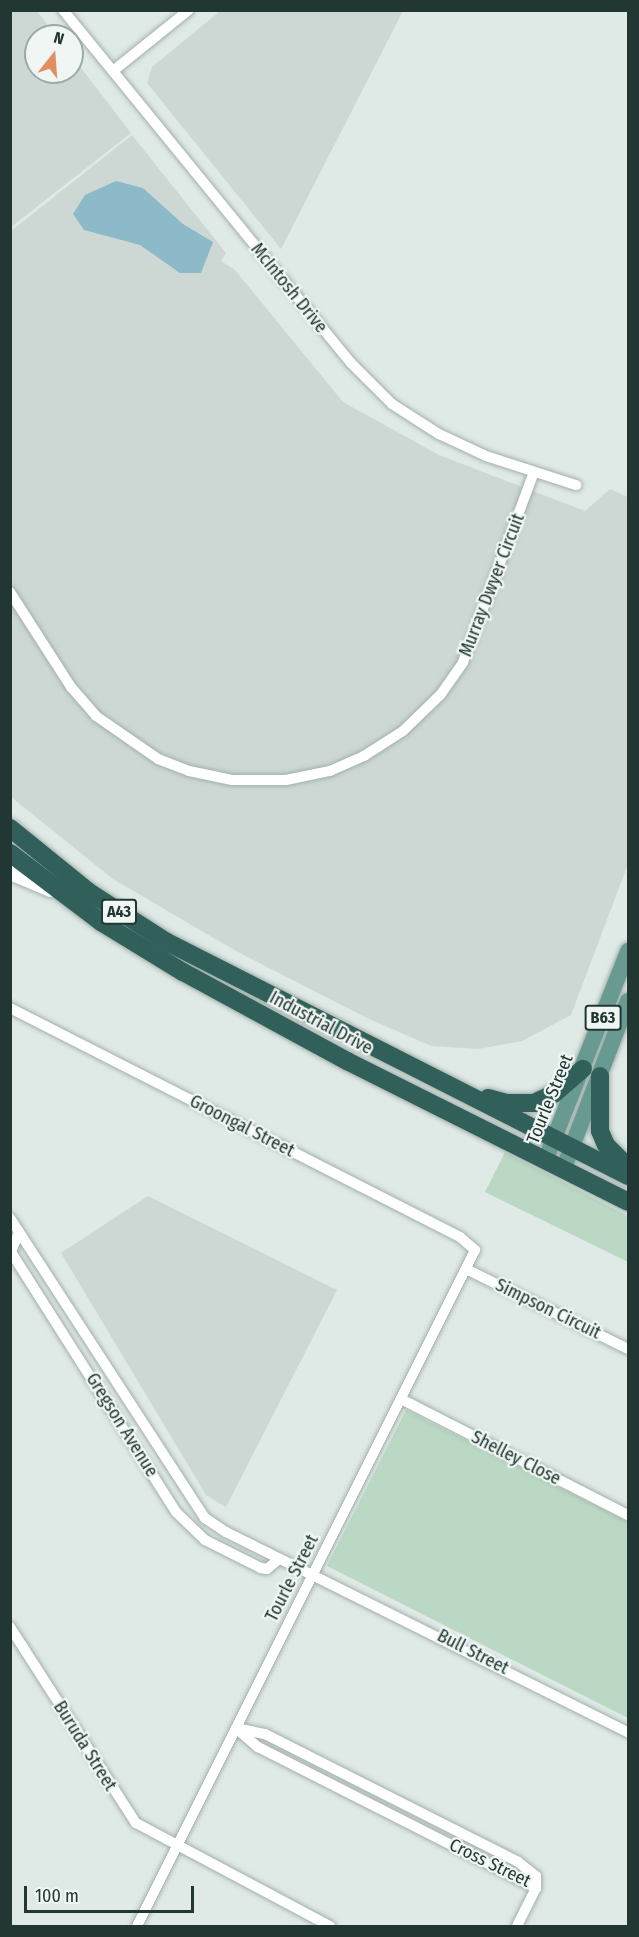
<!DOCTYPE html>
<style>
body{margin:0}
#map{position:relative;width:639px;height:1937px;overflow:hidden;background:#dfe9e5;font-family:"Fira Sans Condensed",sans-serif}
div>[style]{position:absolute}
.built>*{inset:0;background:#cdd8d4}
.green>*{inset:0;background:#bad8c4}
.water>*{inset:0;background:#8cbac9}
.roads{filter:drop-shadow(0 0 2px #a3b0ac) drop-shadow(0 0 2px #a3b0ac)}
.street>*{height:10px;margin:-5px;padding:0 5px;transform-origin:5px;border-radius:5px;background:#fff}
.secondary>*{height:15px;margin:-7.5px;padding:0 7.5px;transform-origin:7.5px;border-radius:7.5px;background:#fff}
.primary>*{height:16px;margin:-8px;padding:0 8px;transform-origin:8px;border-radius:8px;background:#689a91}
.highway>*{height:18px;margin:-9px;padding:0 9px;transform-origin:9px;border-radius:9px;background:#31605a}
span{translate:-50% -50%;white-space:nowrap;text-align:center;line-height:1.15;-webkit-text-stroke:4.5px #eff6f3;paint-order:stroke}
.shield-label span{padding:2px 4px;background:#eff6f3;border:2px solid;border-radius:4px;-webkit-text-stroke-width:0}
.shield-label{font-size:16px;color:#223733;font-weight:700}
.street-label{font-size:18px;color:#223733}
.frame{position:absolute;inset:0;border:12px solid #223733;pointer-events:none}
.north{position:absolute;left:24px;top:24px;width:60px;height:60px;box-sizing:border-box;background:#eff6f3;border:2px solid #9daaa6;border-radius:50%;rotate:17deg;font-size:16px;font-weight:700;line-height:24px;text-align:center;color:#223733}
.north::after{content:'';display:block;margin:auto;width:21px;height:27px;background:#e38d62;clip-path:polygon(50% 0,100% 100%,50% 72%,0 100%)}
.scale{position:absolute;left:24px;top:1886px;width:170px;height:27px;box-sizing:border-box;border:3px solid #223733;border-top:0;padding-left:8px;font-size:18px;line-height:21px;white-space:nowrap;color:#223733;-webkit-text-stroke:4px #eff6f3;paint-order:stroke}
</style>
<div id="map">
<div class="built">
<div style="clip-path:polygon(11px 10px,37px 11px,56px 36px,36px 36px,36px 72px,72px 72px,72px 56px,131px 133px,11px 227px)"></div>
<div style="clip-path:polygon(220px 11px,403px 11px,281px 249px,147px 83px,152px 67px)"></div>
<div style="clip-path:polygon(132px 135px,226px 253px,221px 261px,235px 270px,343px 402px,439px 455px,585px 511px,610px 489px,628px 497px,628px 864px,571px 1015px,522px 1041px,478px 1049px,431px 1046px,367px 1018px,236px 951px,113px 879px,11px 797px,11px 231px)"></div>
<div style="clip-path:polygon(148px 1196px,337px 1290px,226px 1507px,206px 1495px,61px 1253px)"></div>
</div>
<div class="green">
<div style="clip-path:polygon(505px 1152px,628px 1216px,628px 1262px,485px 1192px)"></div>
<div style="clip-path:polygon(406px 1410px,628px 1522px,628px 1718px,327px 1566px)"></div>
</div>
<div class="water">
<div style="clip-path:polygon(116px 181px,143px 188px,183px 224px,213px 242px,201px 273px,180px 273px,140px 245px,84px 230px,73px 214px,85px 195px)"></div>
</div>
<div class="roads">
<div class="street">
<div style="left:63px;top:10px;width:456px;rotate:50.8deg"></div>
<div style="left:351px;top:363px;width:58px;rotate:45deg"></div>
<div style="left:392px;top:404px;width:56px;rotate:32.6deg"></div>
<div style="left:439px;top:434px;width:52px;rotate:25.1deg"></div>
<div style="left:486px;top:456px;width:95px;rotate:17.9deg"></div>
<div style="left:113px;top:71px;width:97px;rotate:-38.8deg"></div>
<div style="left:10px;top:592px;width:113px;rotate:57.3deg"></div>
<div style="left:71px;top:687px;width:38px;rotate:49deg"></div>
<div style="left:96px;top:716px;width:75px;rotate:34.7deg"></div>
<div style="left:158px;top:759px;width:33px;rotate:21deg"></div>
<div style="left:189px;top:771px;width:44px;rotate:11.8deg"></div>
<div style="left:232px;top:780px;width:54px"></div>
<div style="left:286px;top:780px;width:45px;rotate:-11.6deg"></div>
<div style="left:330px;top:771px;width:37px;rotate:-24deg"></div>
<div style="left:364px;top:756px;width:46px;rotate:-32.7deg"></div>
<div style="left:403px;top:731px;width:53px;rotate:-44.2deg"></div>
<div style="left:441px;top:694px;width:39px;rotate:-55deg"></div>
<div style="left:463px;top:662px;width:203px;rotate:-69.5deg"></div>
<div style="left:10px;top:1008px;width:505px;rotate:26.97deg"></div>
<div style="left:460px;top:1237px;width:20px;rotate:41deg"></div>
<div style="left:475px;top:1250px;width:756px;rotate:116.57deg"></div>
<div style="left:10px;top:1218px;width:358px;rotate:57deg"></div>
<div style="left:205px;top:1518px;width:25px;rotate:34deg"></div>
<div style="left:226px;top:1532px;width:449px;rotate:26.5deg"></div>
<div style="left:19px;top:1232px;width:22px;rotate:112deg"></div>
<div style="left:11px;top:1252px;width:308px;rotate:57.6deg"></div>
<div style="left:176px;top:1512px;width:40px;rotate:44deg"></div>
<div style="left:205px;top:1540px;width:63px;rotate:26.6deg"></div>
<div style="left:261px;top:1568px;width:6px;rotate:9deg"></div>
<div style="left:267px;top:1569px;width:16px;rotate:-40deg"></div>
<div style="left:468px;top:1270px;width:178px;rotate:26.3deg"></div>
<div style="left:403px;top:1400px;width:253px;rotate:27.1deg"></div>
<div style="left:10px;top:1627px;width:233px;rotate:57.3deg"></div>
<div style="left:136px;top:1823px;width:220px;rotate:28deg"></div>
<div style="left:236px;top:1728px;width:30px;rotate:12deg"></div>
<div style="left:265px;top:1734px;width:284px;rotate:26.8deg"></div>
<div style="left:518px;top:1862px;width:23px;rotate:38deg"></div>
<div style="left:536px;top:1876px;width:12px;rotate:90deg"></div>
<div style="left:536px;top:1888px;width:42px;rotate:116.6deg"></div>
<div style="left:237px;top:1729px;width:28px;rotate:41deg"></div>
<div style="left:258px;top:1747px;width:312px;rotate:26.9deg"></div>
</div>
<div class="secondary">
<div style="left:10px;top:872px;width:43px;rotate:23deg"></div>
</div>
<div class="primary">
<div style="left:545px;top:1161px;width:226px;rotate:-68.4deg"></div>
<div style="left:563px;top:1170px;width:181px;rotate:-69deg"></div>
</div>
<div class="highway">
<div style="left:10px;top:828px;width:102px;rotate:39deg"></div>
<div style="left:89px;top:892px;width:93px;rotate:32.7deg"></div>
<div style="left:167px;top:942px;width:517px;rotate:26.91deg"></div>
<div style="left:10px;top:853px;width:114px;rotate:37.2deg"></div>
<div style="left:101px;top:922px;width:96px;rotate:31.4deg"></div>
<div style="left:183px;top:972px;width:187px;rotate:28.5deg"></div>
<div style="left:347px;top:1061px;width:314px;rotate:26.6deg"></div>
<div style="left:600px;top:1076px;width:55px;rotate:90deg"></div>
<div style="left:600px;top:1131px;width:15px;rotate:67deg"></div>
<div style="left:606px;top:1145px;width:31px;rotate:45deg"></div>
<div style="left:488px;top:1098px;width:20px;rotate:15deg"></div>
<div style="left:507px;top:1103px;width:27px"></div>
<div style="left:534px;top:1103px;width:23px;rotate:-25deg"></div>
<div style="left:555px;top:1093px;width:37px;rotate:-41deg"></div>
</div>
</div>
<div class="shield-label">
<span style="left:119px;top:912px">A43</span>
<span style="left:603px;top:1018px">B63</span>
</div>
<div class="street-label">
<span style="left:289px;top:288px;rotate:51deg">McIntosh Drive</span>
<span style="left:492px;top:585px;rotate:-69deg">Murray Dwyer Circuit</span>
<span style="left:321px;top:1023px;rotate:28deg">Industrial Drive</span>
<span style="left:550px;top:1099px;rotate:-68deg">Tourle Street</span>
<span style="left:242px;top:1126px;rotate:27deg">Groongal Street</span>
<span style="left:548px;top:1309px;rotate:26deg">Simpson Circuit</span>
<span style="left:122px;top:1425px;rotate:58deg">Gregson Avenue</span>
<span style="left:516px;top:1458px;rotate:27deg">Shelley Close</span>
<span style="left:292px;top:1578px;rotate:-63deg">Tourle Street</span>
<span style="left:473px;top:1652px;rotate:27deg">Bull Street</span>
<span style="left:85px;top:1746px;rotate:58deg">Buruda Street</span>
<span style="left:490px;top:1863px;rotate:26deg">Cross Street</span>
</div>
<div class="frame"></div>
<div class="north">N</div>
<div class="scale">100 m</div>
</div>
